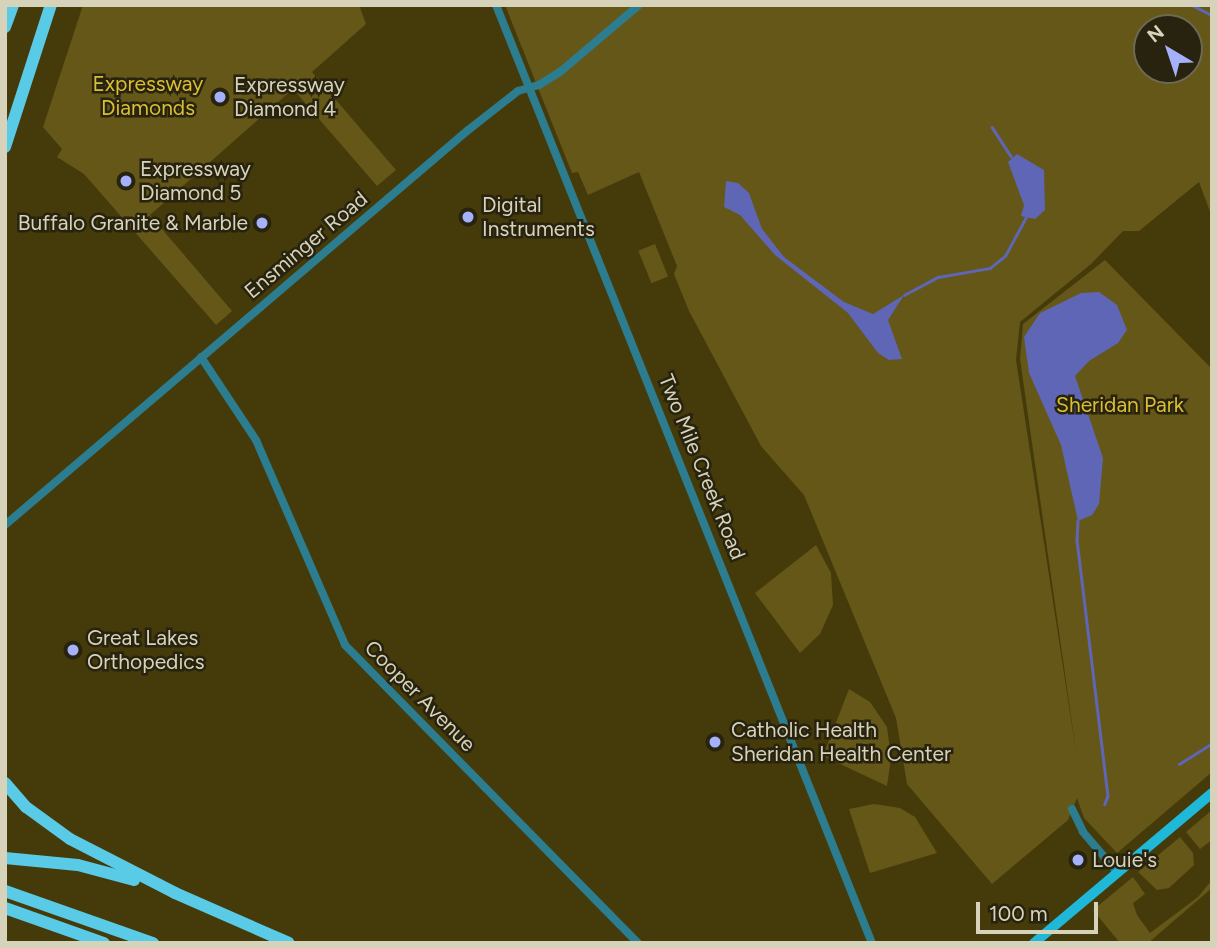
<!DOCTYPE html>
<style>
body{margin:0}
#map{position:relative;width:1217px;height:948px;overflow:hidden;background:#453b0a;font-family:Figtree,sans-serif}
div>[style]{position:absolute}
.green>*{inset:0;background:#655718;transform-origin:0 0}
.water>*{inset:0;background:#5e66b5}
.stream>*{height:2.5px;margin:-1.25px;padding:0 1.25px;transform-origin:1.25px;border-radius:1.25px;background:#5e66b5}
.minor>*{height:8px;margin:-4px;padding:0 4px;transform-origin:4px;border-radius:4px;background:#2c7d90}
.major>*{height:10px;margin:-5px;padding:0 5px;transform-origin:5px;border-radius:5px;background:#1fb8d8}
.highway>*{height:12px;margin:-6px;padding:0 6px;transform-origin:6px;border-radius:6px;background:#5acbe7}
.dots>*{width:19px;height:19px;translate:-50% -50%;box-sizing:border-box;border:4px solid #27230f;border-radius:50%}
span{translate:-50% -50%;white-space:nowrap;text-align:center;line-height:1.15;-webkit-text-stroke:5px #27230f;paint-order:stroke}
.park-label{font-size:21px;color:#dbbe32}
.poi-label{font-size:21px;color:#d7d2ba}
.left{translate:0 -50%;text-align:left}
.right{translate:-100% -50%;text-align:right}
.street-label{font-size:21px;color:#d7d2ba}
.frame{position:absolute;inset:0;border:7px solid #d7d2ba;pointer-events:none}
.north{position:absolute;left:1133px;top:14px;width:70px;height:70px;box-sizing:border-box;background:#27230f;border:2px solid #6d6953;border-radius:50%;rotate:321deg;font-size:19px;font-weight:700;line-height:28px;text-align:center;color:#d7d2ba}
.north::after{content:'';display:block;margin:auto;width:24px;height:32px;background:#a6b1fc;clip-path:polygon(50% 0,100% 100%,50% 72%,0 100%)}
.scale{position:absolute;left:976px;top:902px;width:122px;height:32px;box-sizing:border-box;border:4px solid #d7d2ba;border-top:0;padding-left:9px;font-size:21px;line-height:24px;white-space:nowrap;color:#d7d2ba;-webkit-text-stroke:5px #27230f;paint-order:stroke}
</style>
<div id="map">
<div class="green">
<div style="clip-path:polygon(83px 5px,359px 5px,366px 24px,312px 72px,396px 170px,377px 186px,293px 89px,150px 215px,232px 311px,216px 325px,84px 174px,57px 157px,62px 149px,43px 127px)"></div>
<div style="clip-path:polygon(evenodd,505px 5px,1212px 5px,1212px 217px,1199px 182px,1139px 231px,1123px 231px,1091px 264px,1020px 322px,1016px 360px,1077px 758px,1020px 359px,1023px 324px,1105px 260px,1212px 369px,1212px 772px,1117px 853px,1084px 818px,1077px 798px,1068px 820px,992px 884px,907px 784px,896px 718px,804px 495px,761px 446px,689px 311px,674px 274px,677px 266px,639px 172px,588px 195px,578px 172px,572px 173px,505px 5px,1147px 28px,1189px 28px,1189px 70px,1147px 70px,1147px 28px)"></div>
<div style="left:655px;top:244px;width:35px;height:18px;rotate:68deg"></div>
<div style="clip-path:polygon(816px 545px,831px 573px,833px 605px,820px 634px,800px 653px,755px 593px)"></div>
<div style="clip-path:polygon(849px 689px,870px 702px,887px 727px,891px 758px,887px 786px,823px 756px)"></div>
<div style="clip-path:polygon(874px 804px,900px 808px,915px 817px,937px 853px,870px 873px,849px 809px)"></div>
<div style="clip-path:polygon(1212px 810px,1212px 840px,1200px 849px,1186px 832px)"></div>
<div style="clip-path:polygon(1180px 837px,1193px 853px,1194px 865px,1169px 888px,1157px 890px,1138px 872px)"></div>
<div style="clip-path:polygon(1133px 877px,1145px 894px,1133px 903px,1137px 915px,1150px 933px,1198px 897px,1212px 880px,1212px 888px,1148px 943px,1120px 943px,1093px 910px)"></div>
</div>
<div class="water">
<div style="clip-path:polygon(1017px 154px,1044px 170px,1045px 210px,1035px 219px,1021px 216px,1024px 205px,1008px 162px)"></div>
<div style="clip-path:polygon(726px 181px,738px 183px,749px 193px,762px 229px,784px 257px,844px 302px,873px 314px,904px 295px,888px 320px,902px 359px,889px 360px,878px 353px,848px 313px,775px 255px,740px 215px,724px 207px)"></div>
<div style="clip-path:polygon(1099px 292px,1117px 305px,1127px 330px,1118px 343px,1089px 361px,1075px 376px,1103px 458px,1099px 504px,1092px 515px,1078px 521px,1061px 445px,1029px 373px,1024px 337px,1040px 313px,1081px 293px)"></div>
</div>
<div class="stream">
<div style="left:1192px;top:5px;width:22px;rotate:27deg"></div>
<div style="left:992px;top:127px;width:35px;rotate:57deg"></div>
<div style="left:904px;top:295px;width:38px;rotate:-28deg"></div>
<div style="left:938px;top:277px;width:53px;rotate:-9.8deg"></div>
<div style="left:990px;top:268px;width:19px;rotate:-39deg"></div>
<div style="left:1005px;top:256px;width:44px;rotate:-61.7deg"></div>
<div style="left:1078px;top:521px;width:19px;rotate:93deg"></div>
<div style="left:1077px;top:540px;width:258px;rotate:83.1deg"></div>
<div style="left:1108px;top:796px;width:9px;rotate:111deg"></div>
<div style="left:1179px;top:764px;width:39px;rotate:-32deg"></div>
</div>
<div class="minor">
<div style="left:496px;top:5px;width:1011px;rotate:68.16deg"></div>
<div style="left:201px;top:357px;width:100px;rotate:56.5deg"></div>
<div style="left:256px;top:440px;width:223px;rotate:66.5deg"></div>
<div style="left:345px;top:645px;width:418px;rotate:45.5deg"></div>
<div style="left:5px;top:525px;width:607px;rotate:-40.46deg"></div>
<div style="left:467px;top:131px;width:65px;rotate:-38.1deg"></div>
<div style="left:518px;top:91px;width:22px;rotate:-16deg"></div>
<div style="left:539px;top:85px;width:25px;rotate:-32deg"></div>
<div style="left:560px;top:72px;width:104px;rotate:-40.3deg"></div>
<div style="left:1072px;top:809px;width:25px;rotate:64deg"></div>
<div style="left:1083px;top:832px;width:54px;rotate:49.5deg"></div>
</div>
<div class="major">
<div style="left:1034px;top:943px;width:233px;rotate:-40.1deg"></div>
</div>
<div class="highway">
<div style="left:5px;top:27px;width:23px;rotate:-70deg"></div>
<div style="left:5px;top:147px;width:149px;rotate:-72.1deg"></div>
<div style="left:5px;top:783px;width:32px;rotate:49deg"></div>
<div style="left:26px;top:807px;width:54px;rotate:36deg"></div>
<div style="left:70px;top:839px;width:118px;rotate:27.2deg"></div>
<div style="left:175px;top:893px;width:124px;rotate:23.7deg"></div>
<div style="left:5px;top:858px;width:73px;rotate:5.5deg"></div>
<div style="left:78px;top:865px;width:58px;rotate:15deg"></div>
<div style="left:5px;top:891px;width:157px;rotate:19.4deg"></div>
<div style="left:5px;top:908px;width:105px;rotate:19.5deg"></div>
</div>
<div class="dots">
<div style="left:220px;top:97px;background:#a6b1fc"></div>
<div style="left:126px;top:181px;background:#a6b1fc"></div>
<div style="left:468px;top:217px;background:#a6b1fc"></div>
<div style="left:262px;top:223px;background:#a6b1fc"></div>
<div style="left:73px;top:650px;background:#a6b1fc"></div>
<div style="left:715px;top:742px;background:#a6b1fc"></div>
<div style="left:1078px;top:860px;background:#a6b1fc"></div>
</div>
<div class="park-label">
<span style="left:148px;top:96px">Expressway<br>Diamonds</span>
<span style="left:1120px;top:405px">Sheridan Park</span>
</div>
<div class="poi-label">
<span class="left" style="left:234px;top:97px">Expressway<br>Diamond 4</span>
<span class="left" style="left:140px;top:181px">Expressway<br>Diamond 5</span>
<span class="left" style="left:482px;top:217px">Digital<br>Instruments</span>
<span class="right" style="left:248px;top:223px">Buffalo Granite &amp; Marble</span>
<span class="left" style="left:87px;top:650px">Great Lakes<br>Orthopedics</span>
<span class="left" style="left:731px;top:742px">Catholic Health<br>Sheridan Health Center</span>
<span class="left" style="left:1092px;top:860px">Louie's</span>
</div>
<div class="street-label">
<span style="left:306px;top:245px;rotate:-40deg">Ensminger Road</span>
<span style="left:702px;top:467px;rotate:68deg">Two Mile Creek Road</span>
<span style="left:420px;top:696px;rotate:45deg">Cooper Avenue</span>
</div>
<div class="frame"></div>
<div class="north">N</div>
<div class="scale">100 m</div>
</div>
